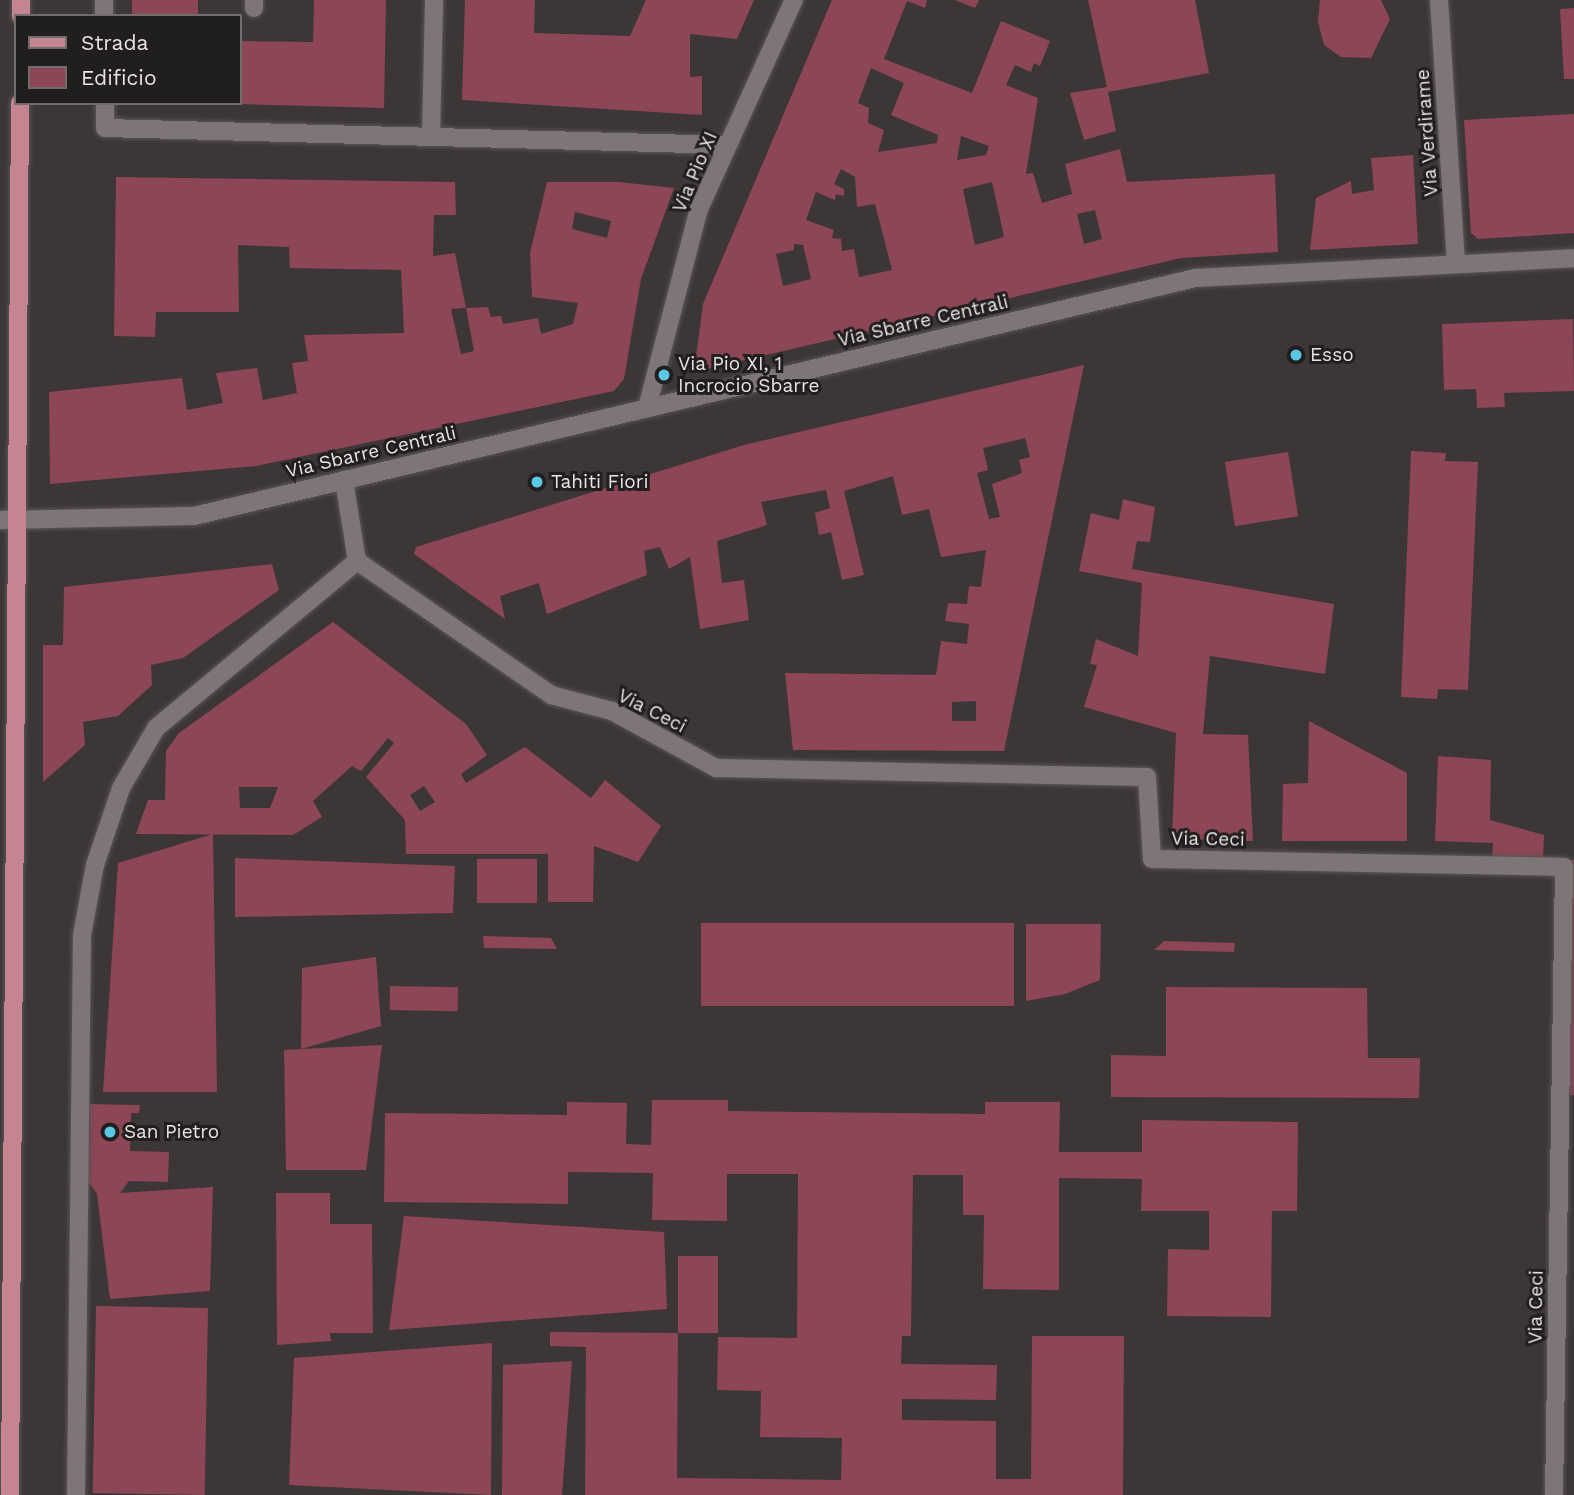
<!DOCTYPE html>
<style>
body{margin:0}
#map{position:relative;width:1574px;height:1495px;overflow:hidden;background:#3c3637;font-family:"Work Sans",sans-serif}
div>[style]{position:absolute}
.building>*{inset:0;background:#8d4655;transform-origin:0 0}
.roads{filter:drop-shadow(0 0 2px #5a5455) drop-shadow(0 0 2px #5a5455)}
.minor>*{height:18px;margin:-9px;padding:0 9px;transform-origin:9px;border-radius:9px;background:#7d7576}
.major>*{height:18px;margin:-9px;padding:0 9px;transform-origin:9px;border-radius:9px;background:#c48490}
.dots>*{width:19px;height:19px;translate:-50% -50%;box-sizing:border-box;border:4px solid #211e1e;border-radius:50%}
span{translate:-50% -50%;white-space:nowrap;text-align:center;line-height:1.15;-webkit-text-stroke:6px #211e1e;paint-order:stroke}
.street-label{font-size:19px;color:#e8e3e4}
.poi-label{font-size:19px;color:#e8e3e4}
.left{translate:0 -50%;text-align:left}
.legend{position:absolute;left:14px;top:14px;width:228px;height:91px;box-sizing:border-box;background:#211e1e;border:2px solid #716d6d;margin:0;padding:9px 12px;list-style:none;font-size:21px;color:#e8e3e4}
.legend li{display:flex;align-items:center;gap:14px;height:35px}
.legend b{width:35px;border:2px solid #716d6d}
</style>
<div id="map">
<div class="building">
<div style="left:132px;top:0;width:66px;height:16px"></div>
<div style="clip-path:polygon(314px 0,386px 0,384px 108px,240px 104px,240px 41px,313px 42px)"></div>
<div style="clip-path:polygon(465px 0,535px 0,534px 33px,630px 36px,646px 0,754px 0,737px 39px,690px 34px,690px 77px,702px 76px,702px 115px,462px 100px)"></div>
<div style="clip-path:polygon(evenodd,832px 0,927px 0,925px 8px,907px 1px,884px 59px,972px 93px,1001px 21px,1050px 41px,1040px 66px,1034px 63px,1031px 72px,1015px 65px,1006px 85px,1038px 98px,1026px 174px,1033px 173px,1042px 203px,1072px 194px,1065px 164px,1120px 149px,1127px 182px,1275px 174px,1278px 252px,1181px 258px,694px 372px,703px 304px,832px 0,871px 68px,904px 83px,891px 115px,938px 135px,937px 143px,878px 152px,884px 130px,868px 123px,869px 108px,858px 103px,871px 68px,832px 0,961px 136px,989px 146px,986px 155px,957px 160px,961px 136px,832px 0,841px 169px,855px 177px,857px 207px,875px 204px,892px 270px,859px 277px,854px 249px,842px 251px,841px 239px,832px 238px,834px 230px,806px 220px,816px 192px,835px 200px,836px 194px,844px 196px,844px 189px,834px 184px,841px 169px,832px 0,992px 182px,1004px 237px,975px 245px,963px 189px,992px 182px,832px 0,1095px 210px,1102px 239px,1084px 244px,1077px 214px,1095px 210px,832px 0,794px 244px,803px 245px,811px 279px,783px 286px,776px 254px,794px 250px,794px 244px)"></div>
<div style="clip-path:polygon(955px 0,979px 0,975px 8px)"></div>
<div style="clip-path:polygon(1088px 0,1195px 0,1209px 73px,1108px 92px,1116px 131px,1084px 140px,1070px 93px,1107px 87px)"></div>
<div style="clip-path:polygon(1320px 0,1381px 0,1390px 19px,1371px 58px,1341px 57px,1324px 45px,1318px 22px)"></div>
<div style="clip-path:polygon(1574px 8px,1574px 79px,1564px 79px,1560px 9px)"></div>
<div style="clip-path:polygon(1574px 114px,1574px 233px,1478px 239px,1471px 233px,1464px 120px)"></div>
<div style="clip-path:polygon(1413px 155px,1418px 244px,1310px 250px,1316px 198px,1351px 181px,1352px 194px,1374px 190px,1371px 158px)"></div>
<div style="clip-path:polygon(evenodd,116px 177px,455px 182px,456px 215px,434px 215px,433px 256px,455px 253px,466px 308px,451px 309px,461px 354px,474px 351px,466px 308px,488px 307px,491px 317px,501px 316px,503px 324px,538px 318px,541px 334px,573px 324px,578px 303px,532px 297px,530px 253px,547px 182px,619px 182px,674px 188px,641px 279px,624px 379px,614px 391px,256px 466px,50px 484px,49px 392px,182px 378px,187px 410px,223px 403px,216px 373px,257px 368px,263px 400px,297px 393px,292px 363px,308px 361px,304px 335px,404px 333px,401px 270px,290px 268px,289px 247px,238px 245px,239px 312px,156px 312px,155px 337px,114px 336px,116px 177px,575px 212px,611px 221px,607px 238px,572px 229px,575px 212px)"></div>
<div style="clip-path:polygon(1573px 319px,1574px 391px,1504px 393px,1505px 407px,1477px 408px,1476px 389px,1444px 390px,1442px 324px)"></div>
<div style="clip-path:polygon(evenodd,1084px 365px,1004px 751px,793px 750px,785px 673px,936px 675px,941px 641px,967px 644px,969px 624px,945px 621px,948px 603px,967px 604px,969px 586px,981px 587px,986px 550px,941px 557px,929px 509px,902px 515px,893px 476px,844px 491px,864px 575px,842px 580px,831px 532px,819px 535px,815px 513px,830px 508px,826px 490px,761px 502px,767px 525px,717px 541px,722px 583px,744px 580px,749px 620px,700px 629px,690px 557px,669px 569px,660px 547px,644px 551px,647px 575px,547px 614px,539px 583px,500px 596px,505px 619px,414px 554px,416px 547px,744px 445px,1084px 365px,1025px 438px,1030px 457px,1019px 460px,1022px 473px,992px 484px,1000px 517px,989px 519px,977px 473px,988px 470px,983px 448px,1025px 438px,1084px 365px,976px 701px,976px 721px,952px 721px,952px 702px,976px 701px)"></div>
<div style="clip-path:polygon(1411px 451px,1446px 453px,1445px 461px,1478px 462px,1468px 690px,1438px 689px,1437px 699px,1401px 697px)"></div>
<div style="left:1288px;top:452px;width:65px;height:64px;rotate:81deg"></div>
<div style="clip-path:polygon(1123px 499px,1155px 507px,1150px 542px,1137px 541px,1132px 569px,1334px 604px,1325px 674px,1210px 656px,1203px 734px,1248px 735px,1253px 841px,1172px 839px,1176px 733px,1084px 707px,1097px 665px,1090px 664px,1096px 639px,1138px 656px,1142px 583px,1079px 571px,1091px 513px,1119px 520px)"></div>
<div style="clip-path:polygon(272px 564px,279px 590px,183px 658px,151px 665px,152px 685px,118px 716px,83px 722px,85px 745px,43px 782px,43px 645px,63px 645px,64px 587px)"></div>
<div style="clip-path:polygon(evenodd,333px 622px,466px 724px,487px 755px,461px 774px,466px 783px,525px 747px,591px 798px,605px 780px,661px 826px,638px 862px,594px 846px,593px 902px,548px 902px,548px 854px,406px 854px,405px 820px,366px 777px,394px 743px,388px 738px,361px 771px,352px 766px,313px 801px,322px 817px,293px 835px,136px 834px,148px 800px,165px 800px,166px 751px,179px 733px,333px 622px,424px 786px,435px 802px,420px 811px,410px 795px,424px 786px,333px 622px,239px 787px,278px 787px,270px 808px,240px 808px,239px 787px)"></div>
<div style="clip-path:polygon(1309px 721px,1407px 773px,1407px 841px,1282px 841px,1283px 784px,1308px 783px)"></div>
<div style="clip-path:polygon(1438px 756px,1491px 760px,1490px 820px,1544px 835px,1543px 860px,1492px 859px,1493px 843px,1435px 841px)"></div>
<div style="clip-path:polygon(213px 834px,217px 1092px,103px 1092px,118px 863px)"></div>
<div style="clip-path:polygon(235px 858px,455px 866px,453px 913px,235px 917px)"></div>
<div style="left:477px;top:859px;width:60px;height:44px"></div>
<div style="clip-path:polygon(1571px 860px,1574px 860px,1574px 1095px,1568px 1095px)"></div>
<div style="left:701px;top:923px;width:313px;height:83px"></div>
<div style="clip-path:polygon(1026px 924px,1101px 924px,1100px 980px,1065px 994px,1026px 1001px)"></div>
<div style="clip-path:polygon(483px 936px,551px 938px,557px 949px,484px 948px)"></div>
<div style="clip-path:polygon(1164px 941px,1235px 943px,1234px 952px,1154px 950px)"></div>
<div style="clip-path:polygon(376px 957px,381px 1026px,301px 1049px,382px 1045px,366px 1170px,286px 1170px,284px 1050px,301px 1049px,302px 968px)"></div>
<div style="left:390px;top:986px;width:68px;height:24px;rotate:1deg"></div>
<div style="clip-path:polygon(1166px 987px,1367px 988px,1368px 1058px,1420px 1058px,1419px 1098px,1111px 1097px,1111px 1055px,1166px 1056px)"></div>
<div style="clip-path:polygon(652px 1100px,728px 1100px,728px 1111px,985px 1114px,985px 1102px,1060px 1102px,1059px 1152px,1142px 1152px,1142px 1120px,1298px 1122px,1297px 1211px,1272px 1211px,1271px 1317px,1167px 1316px,1168px 1249px,1209px 1250px,1209px 1211px,1141px 1211px,1142px 1179px,1059px 1178px,1059px 1290px,983px 1289px,984px 1215px,963px 1215px,963px 1175px,913px 1175px,911px 1336px,902px 1336px,901px 1364px,997px 1365px,996px 1400px,902px 1399px,902px 1420px,996px 1421px,996px 1479px,1031px 1479px,1032px 1336px,1124px 1336px,1123px 1495px,585px 1495px,586px 1347px,550px 1346px,550px 1332px,678px 1333px,677px 1478px,841px 1480px,842px 1438px,760px 1437px,761px 1391px,717px 1390px,718px 1337px,797px 1338px,798px 1174px,727px 1174px,727px 1221px,652px 1220px,653px 1173px,568px 1172px,568px 1204px,384px 1202px,385px 1113px,567px 1115px,567px 1102px,627px 1103px,626px 1144px,651px 1145px)"></div>
<div style="clip-path:polygon(81px 1104px,140px 1105px,139px 1113px,131px 1113px,130px 1151px,169px 1152px,168px 1182px,129px 1181px,120px 1193px,213px 1187px,210px 1291px,110px 1299px,97px 1194px,88px 1181px,90px 1114px,82px 1114px)"></div>
<div style="clip-path:polygon(276px 1193px,330px 1193px,330px 1224px,372px 1224px,373px 1333px,330px 1333px,331px 1341px,277px 1345px)"></div>
<div style="clip-path:polygon(404px 1216px,664px 1232px,667px 1309px,389px 1330px)"></div>
<div style="left:678px;top:1256px;width:40px;height:77px"></div>
<div style="left:208px;top:1308px;width:187px;height:112px;rotate:91deg"></div>
<div style="clip-path:polygon(492px 1343px,491px 1495px,289px 1485px,294px 1358px)"></div>
<div style="clip-path:polygon(572px 1361px,562px 1495px,502px 1495px,503px 1365px)"></div>
</div>
<div class="roads">
<div class="minor">
<div style="left:104px;top:0;width:16px;rotate:90deg"></div>
<div style="left:1439px;top:0;width:264px;rotate:86.3deg"></div>
<div style="left:254px;top:8px;width:8px;rotate:-90deg"></div>
<div style="left:105px;top:103px;width:25px;rotate:90deg"></div>
<div style="left:105px;top:128px;width:623px;rotate:1.56deg"></div>
<div style="left:431px;top:136px;width:136px;rotate:-88.7deg"></div>
<div style="left:647px;top:408px;width:206px;rotate:-75.4deg"></div>
<div style="left:699px;top:209px;width:230px;rotate:-65.6deg"></div>
<div style="left:344px;top:480px;width:82px;rotate:80.9deg"></div>
<div style="left:0;top:520px;width:194px;rotate:-1.2deg"></div>
<div style="left:194px;top:516px;width:1029px;rotate:-13.37deg"></div>
<div style="left:1195px;top:278px;width:380px;rotate:-3deg"></div>
<div style="left:357px;top:561px;width:236px;rotate:34.6deg"></div>
<div style="left:551px;top:695px;width:63px;rotate:14.7deg"></div>
<div style="left:612px;top:711px;width:119px;rotate:28.7deg"></div>
<div style="left:716px;top:768px;width:431px;rotate:1.2deg"></div>
<div style="left:1147px;top:777px;width:82px;rotate:86.5deg"></div>
<div style="left:1152px;top:859px;width:412px;rotate:1.1deg"></div>
<div style="left:1564px;top:867px;width:628px;rotate:90.91deg"></div>
<div style="left:76px;top:1495px;width:560px;rotate:-89.39deg"></div>
<div style="left:82px;top:935px;width:71px;rotate:-79.5deg"></div>
<div style="left:95px;top:865px;width:81px;rotate:-71.3deg"></div>
<div style="left:121px;top:788px;width:69px;rotate:-59.7deg"></div>
<div style="left:156px;top:728px;width:261px;rotate:-39.7deg"></div>
</div>
<div class="major">
<div style="left:21px;top:16px;width:16px;rotate:-90deg"></div>
<div style="left:10px;top:1495px;width:1392px;rotate:-89.59deg"></div>
</div>
</div>
<div class="dots">
<div style="left:1296px;top:355px;background:#5ac8e5"></div>
<div style="left:664px;top:375px;background:#5ac8e5"></div>
<div style="left:537px;top:482px;background:#5ac8e5"></div>
<div style="left:110px;top:1132px;background:#5ac8e5"></div>
</div>
<div class="street-label">
<span style="left:1427px;top:133px;rotate:-94deg">Via Verdirame</span>
<span style="left:695px;top:172px;rotate:-67deg">Via Pio XI</span>
<span style="left:923px;top:321px;rotate:-13deg">Via Sbarre Centrali</span>
<span style="left:371px;top:452px;rotate:-13deg">Via Sbarre Centrali</span>
<span style="left:652px;top:711px;rotate:27deg">Via Ceci</span>
<span style="left:1208px;top:839px;rotate:1deg">Via Ceci</span>
<span style="left:1536px;top:1307px;rotate:-89deg">Via Ceci</span>
</div>
<div class="poi-label">
<span class="left" style="left:1310px;top:355px">Esso</span>
<span class="left" style="left:678px;top:375px">Via Pio XI, 1<br>Incrocio Sbarre</span>
<span class="left" style="left:551px;top:482px">Tahiti Fiori</span>
<span class="left" style="left:124px;top:1132px">San Pietro</span>
</div>
<ul class="legend">
<li><b style="height:9px;background:#c48490"></b>Strada</li>
<li><b style="height:19px;background:#8d4655"></b>Edificio</li>
</ul>
</div>
